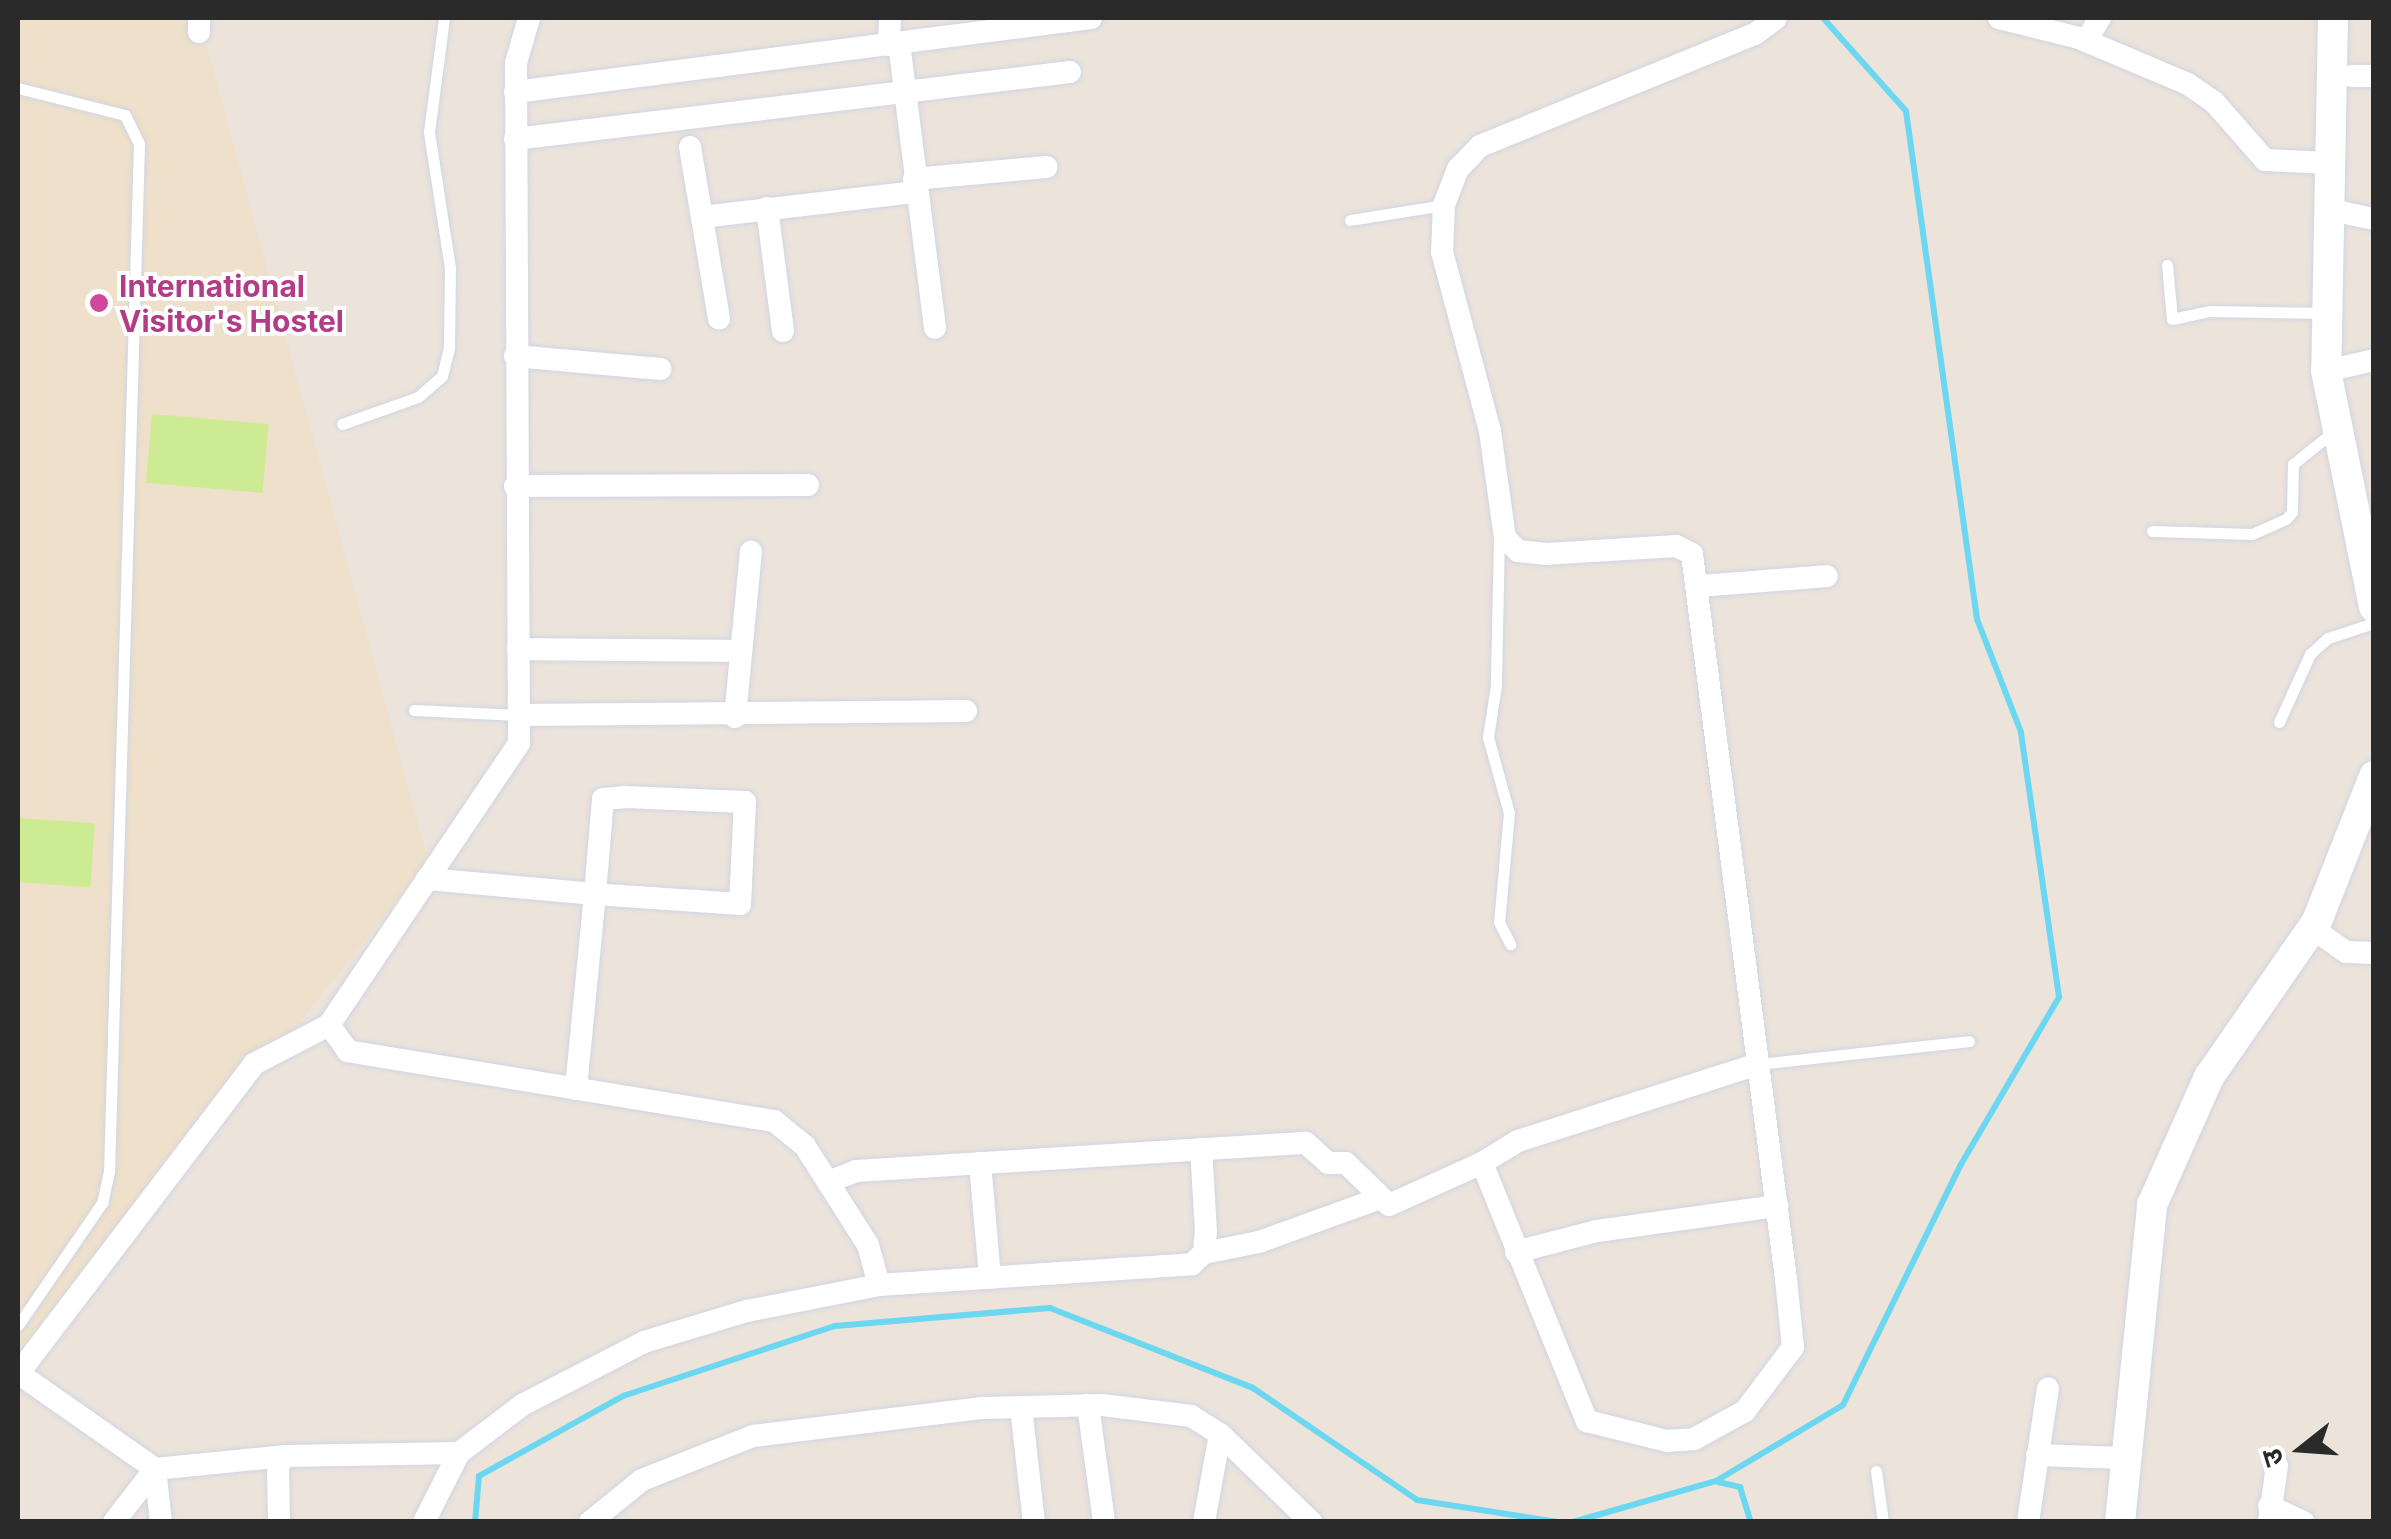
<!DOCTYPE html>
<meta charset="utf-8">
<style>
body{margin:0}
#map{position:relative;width:2391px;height:1539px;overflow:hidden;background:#ece3db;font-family:Inter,"Noto Sans Devanagari",sans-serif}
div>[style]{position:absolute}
.education>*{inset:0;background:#eee0ca}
.pitch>*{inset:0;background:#cceb92;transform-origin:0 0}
.stream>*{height:6px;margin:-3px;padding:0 3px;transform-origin:3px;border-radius:3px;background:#6cd7f0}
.roads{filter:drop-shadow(0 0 2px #d0d5e3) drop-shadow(0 0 2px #d0d5e3)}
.service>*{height:11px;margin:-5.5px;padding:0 5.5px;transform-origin:5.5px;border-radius:5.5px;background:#fff}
.minor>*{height:22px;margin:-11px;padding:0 11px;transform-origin:11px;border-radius:11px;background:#fff}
.tertiary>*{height:30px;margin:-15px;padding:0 15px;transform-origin:15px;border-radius:15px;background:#fff}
.dots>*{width:28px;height:28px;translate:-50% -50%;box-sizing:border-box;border:5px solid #fff;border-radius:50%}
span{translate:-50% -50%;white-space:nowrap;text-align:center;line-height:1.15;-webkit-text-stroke:8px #fff;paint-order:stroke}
.hotel-label{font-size:30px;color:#b23c85;font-weight:700}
.left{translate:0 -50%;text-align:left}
.frame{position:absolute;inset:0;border:20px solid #2a2a2a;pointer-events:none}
.north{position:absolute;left:2251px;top:1399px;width:100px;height:100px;-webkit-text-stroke:8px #fff;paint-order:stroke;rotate:253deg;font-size:28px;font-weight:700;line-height:40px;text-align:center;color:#2a2a2a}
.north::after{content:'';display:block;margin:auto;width:35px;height:45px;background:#2a2a2a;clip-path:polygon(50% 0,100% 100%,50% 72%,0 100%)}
</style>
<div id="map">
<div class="education">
<div style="clip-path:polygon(18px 18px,199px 18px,428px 861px,18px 1376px)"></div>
</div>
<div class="pitch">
<div style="left:152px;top:414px;width:117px;height:69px;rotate:5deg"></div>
<div style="left:18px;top:818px;width:77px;height:64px;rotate:4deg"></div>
</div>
<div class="stream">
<div style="left:1718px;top:1482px;width:23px;rotate:13deg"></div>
<div style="left:1740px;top:1487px;width:37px;rotate:73deg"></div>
<div style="left:475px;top:1522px;width:46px;rotate:-85deg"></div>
<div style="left:479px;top:1476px;width:165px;rotate:-29.1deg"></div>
<div style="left:623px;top:1396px;width:223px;rotate:-18.3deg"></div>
<div style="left:835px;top:1326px;width:216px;rotate:-4.8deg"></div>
<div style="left:1050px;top:1308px;width:218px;rotate:21.5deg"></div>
<div style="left:1253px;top:1388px;width:199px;rotate:34.3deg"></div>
<div style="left:1417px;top:1500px;width:142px;rotate:8.9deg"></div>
<div style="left:1573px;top:1522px;width:149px;rotate:-16deg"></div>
<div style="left:1716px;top:1481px;width:148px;rotate:-30.9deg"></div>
<div style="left:1843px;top:1405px;width:266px;rotate:-63.9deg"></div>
<div style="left:1960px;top:1166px;width:196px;rotate:-59.6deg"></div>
<div style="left:2059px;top:997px;width:268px;rotate:-98.2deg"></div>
<div style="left:2021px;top:732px;width:121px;rotate:-111.3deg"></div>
<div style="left:1977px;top:619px;width:513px;rotate:-97.96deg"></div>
<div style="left:1906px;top:111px;width:125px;rotate:-131.7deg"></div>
</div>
<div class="roads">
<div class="service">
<div style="left:18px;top:88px;width:110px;rotate:14.2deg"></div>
<div style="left:125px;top:115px;width:32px;rotate:64deg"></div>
<div style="left:139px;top:144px;width:1027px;rotate:91.67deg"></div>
<div style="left:109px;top:1171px;width:33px;rotate:102deg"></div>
<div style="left:102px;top:1203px;width:148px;rotate:124.5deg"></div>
<div style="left:1350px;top:220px;width:95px;rotate:-9.1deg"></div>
<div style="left:2167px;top:265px;width:54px;rotate:84.7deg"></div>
<div style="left:2172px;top:319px;width:39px;rotate:-12deg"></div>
<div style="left:2210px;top:311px;width:113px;rotate:1deg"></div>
<div style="left:342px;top:424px;width:81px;rotate:-19.6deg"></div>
<div style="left:418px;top:397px;width:32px;rotate:-41deg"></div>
<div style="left:442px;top:376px;width:29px;rotate:-76deg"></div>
<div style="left:449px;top:348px;width:80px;rotate:-89.3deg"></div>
<div style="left:450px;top:268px;width:138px;rotate:-98.8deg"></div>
<div style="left:429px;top:132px;width:115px;rotate:-82.5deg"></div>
<div style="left:2152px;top:531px;width:100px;rotate:1.7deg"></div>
<div style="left:2252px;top:534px;width:37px;rotate:-24deg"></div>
<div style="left:2286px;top:519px;width:9px;rotate:-49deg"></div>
<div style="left:2292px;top:512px;width:48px;rotate:-88.8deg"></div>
<div style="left:2293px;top:464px;width:51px;rotate:-38.7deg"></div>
<div style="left:1499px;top:536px;width:149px;rotate:91.2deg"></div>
<div style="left:1496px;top:685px;width:53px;rotate:98.7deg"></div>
<div style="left:1488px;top:737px;width:79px;rotate:74.6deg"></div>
<div style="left:1509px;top:813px;width:109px;rotate:95.2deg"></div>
<div style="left:1499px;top:922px;width:25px;rotate:63deg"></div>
<div style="left:414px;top:710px;width:105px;rotate:2.7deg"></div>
<div style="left:2279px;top:722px;width:75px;rotate:-65.5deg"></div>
<div style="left:2310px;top:654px;width:24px;rotate:-42deg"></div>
<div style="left:2328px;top:638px;width:48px;rotate:-18.1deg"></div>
<div style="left:1758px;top:1064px;width:212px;rotate:-6.2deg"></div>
<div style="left:1876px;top:1471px;width:51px;rotate:82.2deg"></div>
</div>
<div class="minor">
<div style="left:1999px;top:18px;width:82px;rotate:14deg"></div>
<div style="left:2079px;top:38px;width:118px;rotate:22.9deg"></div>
<div style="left:2188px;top:84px;width:32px;rotate:35deg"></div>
<div style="left:2214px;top:102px;width:77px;rotate:48.7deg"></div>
<div style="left:2265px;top:160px;width:65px;rotate:2.6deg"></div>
<div style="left:199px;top:32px;width:14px;rotate:-90deg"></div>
<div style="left:2086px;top:41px;width:27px;rotate:-59deg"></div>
<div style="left:899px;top:43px;width:287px;rotate:82.8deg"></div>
<div style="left:889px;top:45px;width:27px;rotate:-88deg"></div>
<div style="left:2352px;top:76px;width:22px"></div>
<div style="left:515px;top:92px;width:581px;rotate:-7.32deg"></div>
<div style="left:515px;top:139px;width:559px;rotate:-6.88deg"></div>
<div style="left:690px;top:147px;width:174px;rotate:80.4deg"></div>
<div style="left:914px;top:179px;width:133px;rotate:-5.2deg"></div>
<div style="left:767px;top:208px;width:124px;rotate:82.6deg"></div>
<div style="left:2326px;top:209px;width:49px;rotate:11.8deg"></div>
<div style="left:702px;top:217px;width:215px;rotate:-6.7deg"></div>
<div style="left:515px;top:356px;width:146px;rotate:5.1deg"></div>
<div style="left:2326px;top:371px;width:49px;rotate:-12.9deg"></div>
<div style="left:515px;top:486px;width:293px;rotate:-0.2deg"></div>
<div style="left:1700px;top:586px;width:127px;rotate:-4.5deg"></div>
<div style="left:518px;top:649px;width:223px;rotate:0.5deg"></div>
<div style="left:519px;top:715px;width:447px;rotate:-0.5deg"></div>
<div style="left:735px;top:717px;width:166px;rotate:-84.5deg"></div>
<div style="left:624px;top:797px;width:121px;rotate:2.4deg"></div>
<div style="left:745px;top:802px;width:102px;rotate:92.8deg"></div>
<div style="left:740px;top:904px;width:145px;rotate:-176.1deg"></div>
<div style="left:595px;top:894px;width:95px;rotate:-85.2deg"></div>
<div style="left:603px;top:799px;width:21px;rotate:-5deg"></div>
<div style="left:427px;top:879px;width:169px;rotate:5.1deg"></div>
<div style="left:595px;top:894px;width:196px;rotate:95.6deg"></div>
<div style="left:2312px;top:928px;width:42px;rotate:35.2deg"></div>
<div style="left:2346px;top:952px;width:28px;rotate:2deg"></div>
<div style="left:1758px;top:1064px;width:252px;rotate:162.2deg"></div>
<div style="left:1518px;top:1141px;width:42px;rotate:148.6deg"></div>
<div style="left:1482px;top:1163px;width:279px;rotate:67.9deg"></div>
<div style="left:1587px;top:1421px;width:82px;rotate:14deg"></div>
<div style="left:1667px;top:1441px;width:27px;rotate:-4deg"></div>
<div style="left:1694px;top:1439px;width:58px;rotate:-28.8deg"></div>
<div style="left:1745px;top:1411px;width:80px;rotate:-53.1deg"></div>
<div style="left:1793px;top:1347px;width:68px;rotate:-95.9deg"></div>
<div style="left:1786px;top:1279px;width:731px;rotate:-97.39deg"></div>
<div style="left:1692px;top:554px;width:18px;rotate:-153deg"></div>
<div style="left:1676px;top:546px;width:129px;rotate:176.5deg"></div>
<div style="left:1547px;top:554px;width:29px;rotate:-174deg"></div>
<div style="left:1518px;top:551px;width:18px;rotate:-135deg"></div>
<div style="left:1505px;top:538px;width:108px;rotate:-98deg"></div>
<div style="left:1490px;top:431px;width:185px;rotate:-105deg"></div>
<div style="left:1442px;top:252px;width:47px;rotate:-87.6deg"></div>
<div style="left:1444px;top:205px;width:39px;rotate:-69deg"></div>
<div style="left:1458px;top:169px;width:32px;rotate:-46deg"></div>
<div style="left:1480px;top:146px;width:297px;rotate:-22.2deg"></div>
<div style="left:1755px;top:34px;width:26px;rotate:-37deg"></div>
<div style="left:980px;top:1163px;width:115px;rotate:85deg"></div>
<div style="left:828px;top:1182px;width:30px;rotate:-21deg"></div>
<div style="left:856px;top:1171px;width:451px;rotate:-3.6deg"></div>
<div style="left:1306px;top:1143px;width:30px;rotate:42deg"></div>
<div style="left:1328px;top:1163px;width:18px"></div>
<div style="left:1346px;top:1163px;width:60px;rotate:44.3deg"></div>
<div style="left:1389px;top:1205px;width:102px;rotate:-24.3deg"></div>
<div style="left:1516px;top:1252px;width:84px;rotate:-14.5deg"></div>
<div style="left:1597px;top:1231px;width:182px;rotate:-7.9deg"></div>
<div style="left:1204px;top:1253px;width:56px;rotate:-11.3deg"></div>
<div style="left:1259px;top:1242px;width:127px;rotate:-19.9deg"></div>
<div style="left:879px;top:1285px;width:314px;rotate:-3.8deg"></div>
<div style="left:1192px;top:1264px;width:16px;rotate:-43deg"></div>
<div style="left:1204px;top:1253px;width:21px;rotate:-85deg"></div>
<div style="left:1206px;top:1232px;width:83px;rotate:-93.4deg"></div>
<div style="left:18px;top:1373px;width:167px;rotate:35deg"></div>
<div style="left:155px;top:1469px;width:53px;rotate:83.5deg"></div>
<div style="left:18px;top:1374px;width:390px;rotate:-52.7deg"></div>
<div style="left:254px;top:1064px;width:85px;rotate:-27.5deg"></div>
<div style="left:1088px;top:1405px;width:118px;rotate:82.2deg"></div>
<div style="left:1021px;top:1407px;width:116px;rotate:83.6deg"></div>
<div style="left:2037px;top:1455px;width:86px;rotate:2deg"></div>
<div style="left:2269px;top:1506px;width:38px;rotate:25deg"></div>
<div style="left:114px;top:1522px;width:67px;rotate:-52.3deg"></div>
<div style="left:155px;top:1469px;width:132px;rotate:-5.7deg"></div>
<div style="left:279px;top:1522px;width:57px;rotate:-91deg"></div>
<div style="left:278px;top:1465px;width:12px;rotate:-48deg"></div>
<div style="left:286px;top:1456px;width:173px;rotate:-1deg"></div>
<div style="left:424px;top:1522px;width:77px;rotate:-63.1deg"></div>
<div style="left:459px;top:1453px;width:79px;rotate:-37.3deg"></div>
<div style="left:522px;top:1405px;width:137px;rotate:-27.3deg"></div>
<div style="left:644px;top:1342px;width:108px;rotate:-16.8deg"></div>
<div style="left:747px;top:1311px;width:135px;rotate:-11.1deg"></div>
<div style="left:879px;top:1285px;width:41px;rotate:-105.4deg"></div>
<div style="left:868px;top:1245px;width:117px;rotate:-122.5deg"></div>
<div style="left:805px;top:1146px;width:40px;rotate:-141deg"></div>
<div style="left:774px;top:1121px;width:432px;rotate:-170.7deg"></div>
<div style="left:348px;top:1051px;width:32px;rotate:-126deg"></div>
<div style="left:329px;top:1025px;width:340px;rotate:-56deg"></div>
<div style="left:519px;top:743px;width:680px;rotate:-90.25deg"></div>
<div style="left:516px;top:63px;width:47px;rotate:-73.9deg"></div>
<div style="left:590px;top:1522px;width:67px;rotate:-38.9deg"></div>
<div style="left:642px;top:1480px;width:119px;rotate:-21.6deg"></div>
<div style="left:753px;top:1436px;width:231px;rotate:-7deg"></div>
<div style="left:982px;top:1408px;width:120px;rotate:-1.4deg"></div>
<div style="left:1102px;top:1405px;width:90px;rotate:7deg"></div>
<div style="left:1191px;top:1416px;width:34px;rotate:32deg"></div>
<div style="left:1220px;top:1434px;width:127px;rotate:44deg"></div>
<div style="left:1204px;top:1522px;width:89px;rotate:-79.7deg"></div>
<div style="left:2028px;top:1522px;width:135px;rotate:-81.5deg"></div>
<div style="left:2269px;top:1522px;width:57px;rotate:-81.9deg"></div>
</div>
<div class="tertiary">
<div style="left:2333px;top:18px;width:353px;rotate:91.1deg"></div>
<div style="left:2326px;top:371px;width:241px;rotate:78.5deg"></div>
<div style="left:2120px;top:1522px;width:319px;rotate:-84.2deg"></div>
<div style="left:2152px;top:1205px;width:140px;rotate:-66deg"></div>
<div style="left:2209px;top:1077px;width:190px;rotate:-55.3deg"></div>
<div style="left:2317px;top:921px;width:156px;rotate:-68.5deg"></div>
</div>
</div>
<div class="dots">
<div style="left:99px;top:303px;background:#d1479c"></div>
</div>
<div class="hotel-label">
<span class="left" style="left:119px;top:303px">International<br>Visitor's Hostel</span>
</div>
<div class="frame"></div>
<div class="north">उ</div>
</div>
